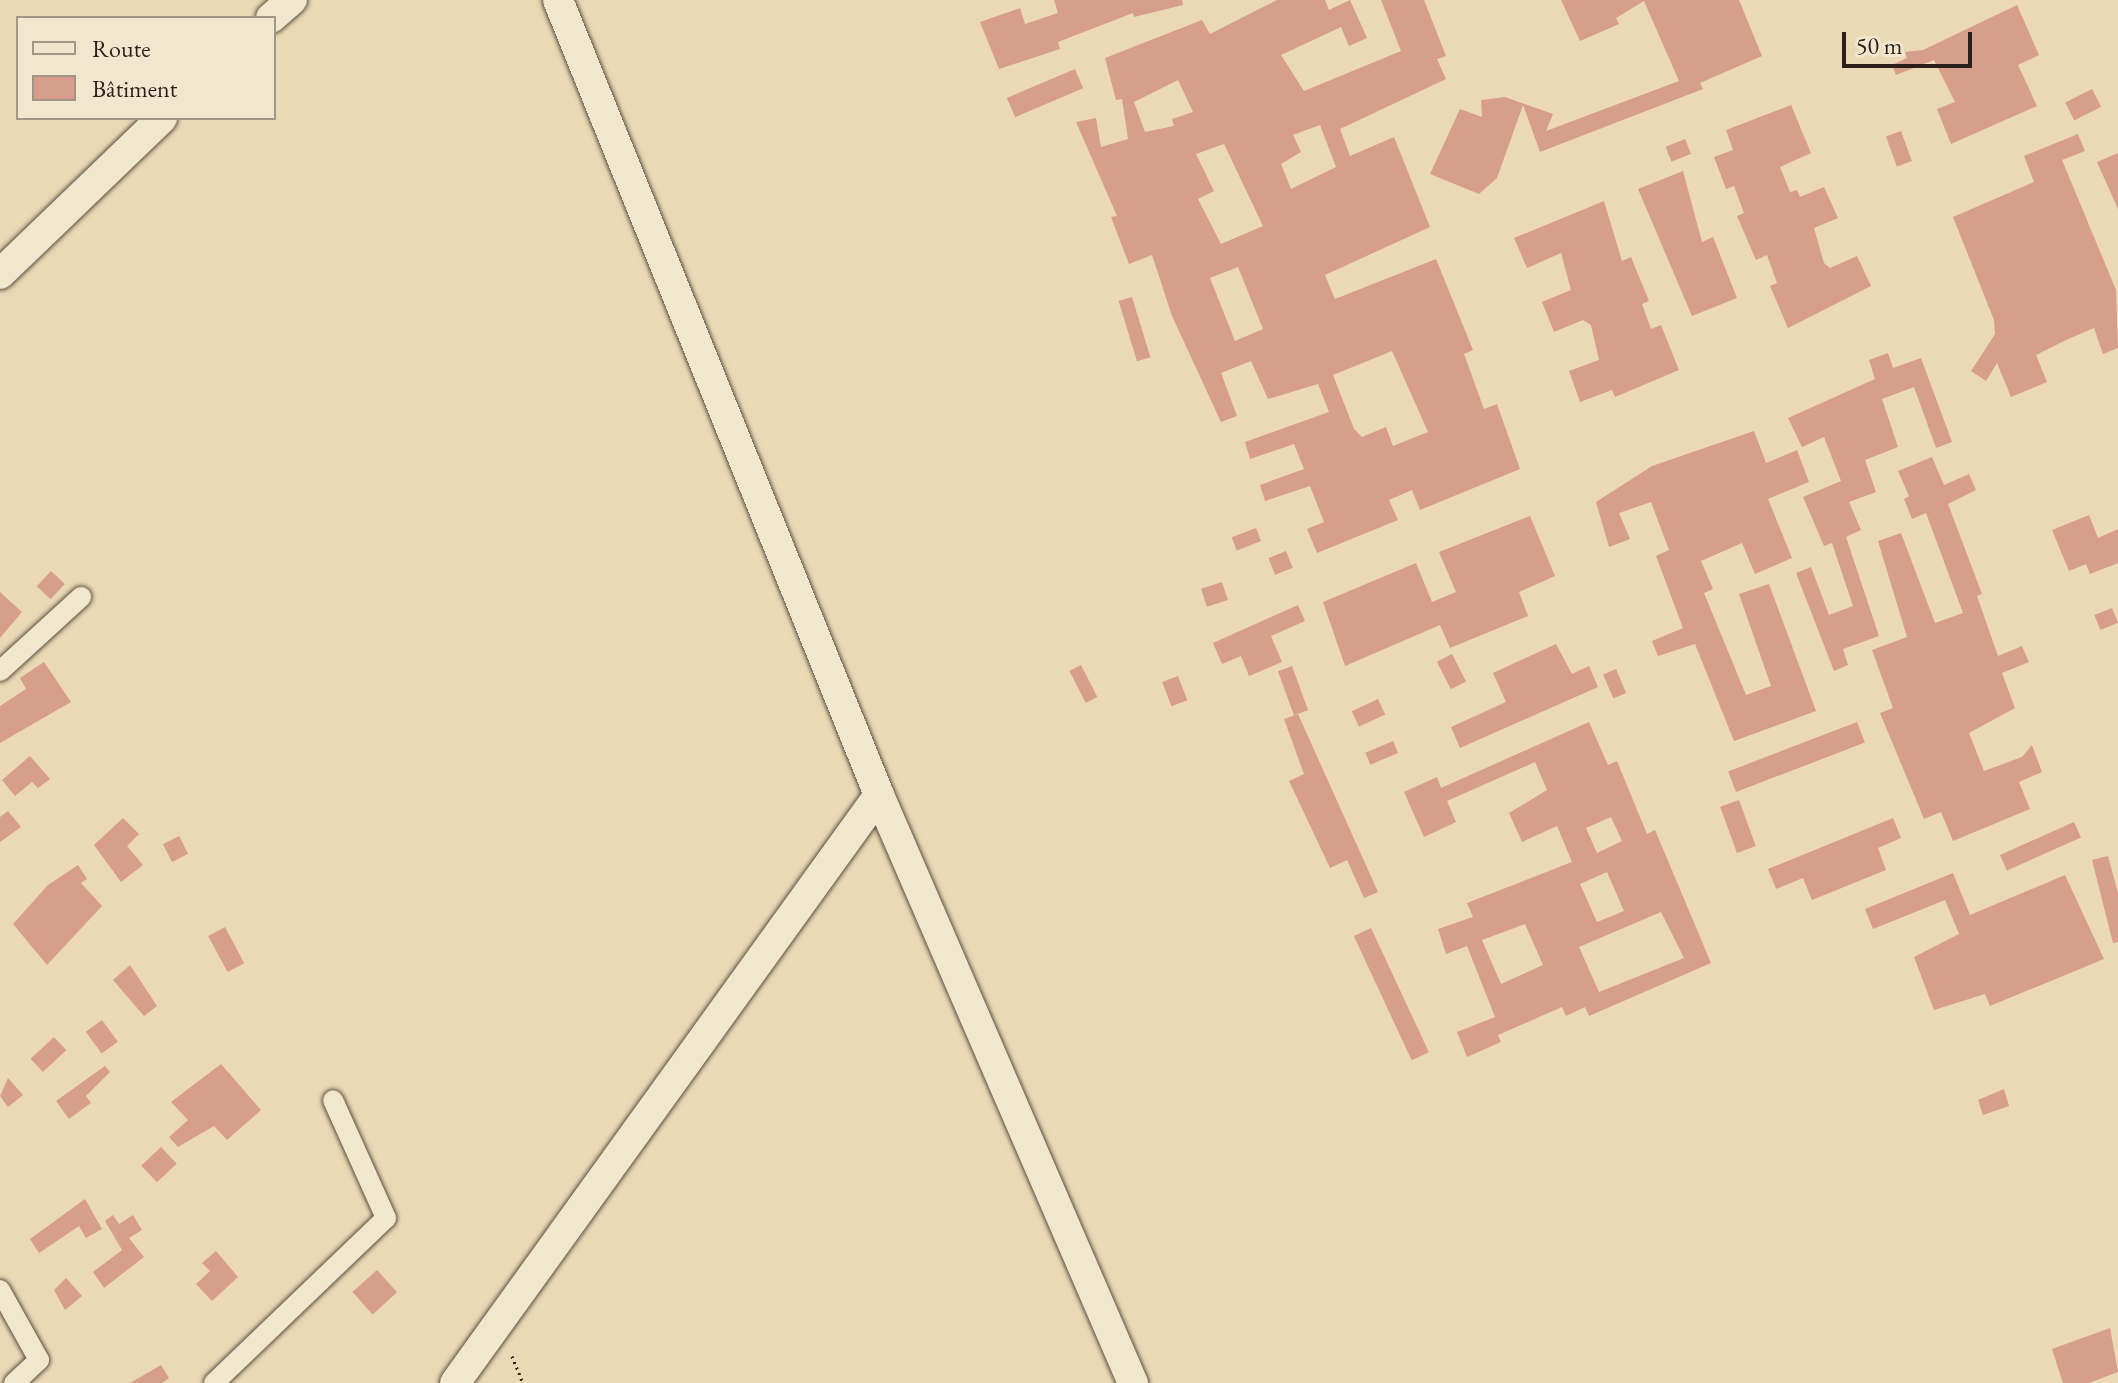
<!DOCTYPE html>
<meta charset="utf-8">
<style>
body{margin:0}
#map{position:relative;width:2118px;height:1383px;overflow:hidden;background:#ead9b4;font-family:"EB Garamond",serif}
div>[style]{position:absolute}
.building>*{inset:0;background:#d79e8b;transform-origin:0 0}
.path>*{height:3px;margin-top:-1.5px;transform-origin:0;background:repeating-linear-gradient(90deg,#2c1f19 0 2px,transparent 0 6px)}
.roads{filter:drop-shadow(0 0 2px #5c4e40) drop-shadow(0 0 2px #5c4e40)}
.street>*{height:20px;margin:-10px;padding:0 10px;transform-origin:10px;border-radius:10px;background:#f1e6ce}
.secondary>*{height:30px;margin:-15px;padding:0 15px;transform-origin:15px;border-radius:15px;background:#f1e6ce}
span{translate:-50% -50%;white-space:nowrap;text-align:center;line-height:1.15;-webkit-text-stroke:6px #f1e6ce;paint-order:stroke}
.legend{position:absolute;left:16px;top:16px;width:260px;height:104px;box-sizing:border-box;background:#f1e6ce;border:2px solid #a29686;margin:0;padding:10px 14px;list-style:none;font-size:24px;color:#2c1f19}
.legend li{display:flex;align-items:center;gap:16px;height:40px}
.legend b{width:40px;border:2px solid #a29686}
.scale{position:absolute;left:1842px;top:32px;width:130px;height:36px;box-sizing:border-box;border:4px solid #2c1f19;border-top:0;padding-left:10px;font-size:24px;line-height:28px;white-space:nowrap;color:#2c1f19;-webkit-text-stroke:6px #f1e6ce;paint-order:stroke}
</style>
<div id="map">
<div class="building">
<div style="clip-path:polygon(1054px 0,1182px 0,1183px 5px,1134px 17px,1133px 13px,1058px 42px,1060px 49px,999px 69px,980px 22px,1020px 8px,1025px 24px,1058px 13px)"></div>
<div style="clip-path:polygon(evenodd,1277px 0,1325px 0,1329px 10px,1350px 0,1367px 38px,1349px 46px,1341px 27px,1281px 55px,1304px 91px,1401px 51px,1381px 0,1424px 0,1446px 56px,1437px 59px,1446px 79px,1340px 129px,1350px 156px,1394px 137px,1430px 227px,1325px 275px,1335px 299px,1436px 259px,1473px 350px,1464px 354px,1484px 409px,1497px 404px,1520px 469px,1420px 510px,1412px 490px,1389px 500px,1398px 520px,1317px 553px,1307px 529px,1324px 522px,1310px 486px,1265px 501px,1260px 485px,1304px 469px,1294px 444px,1250px 459px,1245px 442px,1329px 412px,1318px 384px,1268px 399px,1251px 361px,1221px 373px,1237px 416px,1221px 422px,1172px 316px,1152px 255px,1129px 264px,1111px 217px,1117px 216px,1076px 122px,1096px 118px,1101px 147px,1128px 139px,1122px 99px,1116px 100px,1105px 58px,1202px 20px,1210px 34px,1277px 0,1178px 80px,1193px 112px,1172px 119px,1174px 126px,1145px 132px,1134px 102px,1178px 80px,1277px 0,1320px 125px,1336px 167px,1291px 189px,1281px 164px,1301px 152px,1293px 135px,1320px 125px,1277px 0,1224px 144px,1263px 226px,1221px 244px,1198px 199px,1214px 191px,1196px 154px,1224px 144px,1277px 0,1238px 267px,1263px 329px,1235px 341px,1210px 278px,1238px 267px,1277px 0,1392px 351px,1428px 432px,1393px 446px,1386px 427px,1362px 437px,1354px 429px,1333px 375px,1392px 351px)"></div>
<div style="clip-path:polygon(1561px 0,1739px 0,1762px 56px,1700px 83px,1703px 89px,1540px 152px,1523px 105px,1497px 178px,1479px 194px,1430px 174px,1460px 109px,1482px 117px,1481px 100px,1505px 97px,1553px 114px,1546px 131px,1679px 81px,1644px 1px,1616px 18px,1619px 24px,1580px 41px)"></div>
<div style="clip-path:polygon(2017px 5px,2039px 55px,2018px 65px,2037px 106px,1951px 144px,1937px 109px,1955px 102px,1934px 60px,1896px 75px,1892px 65px,1907px 58px,1905px 52px,1923px 50px)"></div>
<div style="left:1075px;top:69px;width:21px;height:74px;rotate:67deg"></div>
<div style="left:2092px;top:89px;width:20px;height:30px;rotate:63deg"></div>
<div style="clip-path:polygon(1791px 105px,1811px 153px,1780px 167px,1790px 192px,1797px 190px,1800px 197px,1824px 187px,1838px 218px,1814px 228px,1824px 263px,1830px 268px,1857px 256px,1871px 286px,1788px 328px,1770px 286px,1777px 283px,1767px 255px,1756px 260px,1737px 216px,1744px 213px,1734px 186px,1726px 189px,1714px 157px,1733px 150px,1726px 130px)"></div>
<div style="left:1901px;top:131px;width:32px;height:16px;rotate:70deg"></div>
<div style="clip-path:polygon(2078px 134px,2085px 151px,2062px 160px,2116px 290px,2118px 348px,2103px 354px,2094px 328px,2066px 340px,2036px 355px,2047px 382px,2011px 397px,1997px 363px,1986px 381px,1971px 371px,1995px 334px,1994px 320px,1953px 217px,2034px 182px,2024px 156px)"></div>
<div style="left:1685px;top:139px;width:16px;height:21px;rotate:68deg"></div>
<div style="clip-path:polygon(2118px 153px,2118px 209px,2097px 162px)"></div>
<div style="clip-path:polygon(1683px 171px,1702px 242px,1713px 237px,1737px 298px,1692px 316px,1638px 189px)"></div>
<div style="clip-path:polygon(1604px 201px,1622px 261px,1631px 257px,1649px 301px,1642px 304px,1651px 329px,1661px 325px,1679px 370px,1615px 397px,1612px 390px,1580px 402px,1569px 371px,1599px 360px,1591px 325px,1583px 320px,1554px 332px,1542px 302px,1571px 290px,1561px 253px,1527px 268px,1514px 238px)"></div>
<div style="left:1132px;top:297px;width:63px;height:14px;rotate:73deg"></div>
<div style="clip-path:polygon(1888px 353px,1893px 368px,1921px 358px,1952px 442px,1936px 448px,1914px 387px,1882px 399px,1898px 447px,1865px 460px,1876px 492px,1849px 502px,1861px 530px,1846px 537px,1879px 636px,1843px 649px,1848px 665px,1834px 671px,1796px 573px,1811px 567px,1829px 615px,1853px 606px,1832px 543px,1824px 546px,1803px 497px,1841px 481px,1824px 437px,1802px 447px,1788px 418px,1875px 379px,1869px 360px)"></div>
<div style="clip-path:polygon(1754px 431px,1766px 463px,1797px 450px,1809px 482px,1768px 499px,1792px 558px,1755px 574px,1742px 543px,1701px 561px,1713px 589px,1704px 593px,1746px 695px,1771px 686px,1739px 594px,1769px 584px,1816px 711px,1734px 741px,1695px 644px,1658px 656px,1652px 641px,1683px 628px,1656px 556px,1669px 550px,1651px 502px,1619px 513px,1630px 539px,1609px 547px,1596px 502px,1652px 466px)"></div>
<div style="clip-path:polygon(1932px 457px,1944px 485px,1969px 474px,1976px 490px,1948px 504px,1982px 594px,1977px 596px,1998px 656px,2022px 646px,2029px 662px,2002px 673px,2015px 708px,1969px 733px,1984px 771px,2022px 757px,2032px 745px,2042px 772px,2019px 782px,2030px 809px,1953px 841px,1941px 812px,1924px 819px,1917px 802px,1880px 713px,1893px 708px,1872px 650px,1907px 637px,1878px 541px,1901px 533px,1935px 623px,1963px 613px,1926px 513px,1912px 519px,1904px 499px,1909px 496px,1898px 471px)"></div>
<div style="clip-path:polygon(2089px 515px,2098px 538px,2118px 529px,2118px 563px,2090px 574px,2086px 564px,2069px 571px,2052px 530px)"></div>
<div style="clip-path:polygon(1530px 516px,1555px 576px,1519px 592px,1528px 616px,1450px 648px,1440px 625px,1345px 666px,1323px 602px,1416px 563px,1432px 602px,1456px 592px,1439px 552px)"></div>
<div style="left:1256px;top:528px;width:14px;height:26px;rotate:69deg"></div>
<div style="left:1286px;top:551px;width:18px;height:19px;rotate:68deg"></div>
<div style="left:51px;top:571px;width:19px;height:21px;rotate:43deg"></div>
<div style="left:1222px;top:582px;width:19px;height:22px;rotate:72deg"></div>
<div style="clip-path:polygon(0 592px,22px 612px,0 638px)"></div>
<div style="clip-path:polygon(1298px 605px,1305px 621px,1271px 636px,1282px 662px,1249px 676px,1241px 656px,1222px 664px,1213px 643px)"></div>
<div style="left:2112px;top:608px;width:16px;height:19px;rotate:68deg"></div>
<div style="clip-path:polygon(1556px 644px,1572px 674px,1589px 666px,1598px 687px,1460px 748px,1451px 727px,1506px 702px,1493px 673px)"></div>
<div style="left:1452px;top:654px;width:31px;height:17px;rotate:63deg"></div>
<div style="clip-path:polygon(44px 662px,71px 702px,0 743px,0 706px,26px 689px,20px 678px)"></div>
<div style="left:1081px;top:665px;width:36px;height:13px;rotate:63deg"></div>
<div style="left:1292px;top:666px;width:47px;height:15px;rotate:70deg"></div>
<div style="left:1616px;top:669px;width:26px;height:14px;rotate:67deg"></div>
<div style="left:1178px;top:676px;width:26px;height:17px;rotate:69deg"></div>
<div style="left:1378px;top:699px;width:17px;height:29px;rotate:65deg"></div>
<div style="clip-path:polygon(1298px 714px,1378px 892px,1364px 898px,1347px 860px,1330px 868px,1289px 781px,1304px 774px,1284px 719px)"></div>
<div style="clip-path:polygon(evenodd,1589px 722px,1608px 765px,1617px 761px,1647px 834px,1655px 830px,1711px 963px,1589px 1016px,1585px 1007px,1566px 1016px,1562px 1007px,1498px 1035px,1501px 1042px,1467px 1057px,1457px 1032px,1495px 1017px,1467px 946px,1446px 954px,1438px 929px,1473px 917px,1467px 903px,1572px 862px,1557px 826px,1522px 842px,1509px 813px,1547px 790px,1535px 762px,1447px 801px,1456px 822px,1424px 837px,1404px 792px,1437px 777px,1441px 788px,1589px 722px,1611px 817px,1622px 841px,1597px 853px,1586px 828px,1611px 817px,1589px 722px,1607px 872px,1624px 911px,1597px 922px,1580px 884px,1607px 872px,1589px 722px,1661px 912px,1684px 958px,1599px 992px,1579px 947px,1661px 912px,1589px 722px,1525px 924px,1543px 965px,1501px 984px,1482px 940px,1525px 924px)"></div>
<div style="left:1857px;top:722px;width:22px;height:138px;rotate:69deg"></div>
<div style="left:1393px;top:741px;width:13px;height:30px;rotate:67deg"></div>
<div style="clip-path:polygon(30px 756px,50px 779px,38px 788px,32px 782px,15px 796px,2px 780px)"></div>
<div style="left:1739px;top:800px;width:49px;height:20px;rotate:70deg"></div>
<div style="clip-path:polygon(8px 811px,21px 827px,0 842px,0 817px)"></div>
<div style="clip-path:polygon(123px 818px,139px 834px,127px 846px,143px 865px,121px 882px,94px 845px)"></div>
<div style="clip-path:polygon(1893px 818px,1901px 838px,1878px 848px,1886px 870px,1812px 900px,1803px 878px,1776px 889px,1768px 869px)"></div>
<div style="left:2074px;top:822px;width:17px;height:81px;rotate:66deg"></div>
<div style="left:179px;top:836px;width:20px;height:18px;rotate:63deg"></div>
<div style="clip-path:polygon(2108px 856px,2118px 893px,2118px 942px,2113px 943px,2092px 860px)"></div>
<div style="clip-path:polygon(78px 865px,87px 879px,81px 883px,102px 906px,47px 965px,13px 924px,48px 885px)"></div>
<div style="clip-path:polygon(1953px 873px,1970px 915px,2065px 875px,2104px 959px,1990px 1006px,1985px 994px,1934px 1010px,1914px 957px,1959px 934px,1945px 900px,1873px 929px,1865px 909px)"></div>
<div style="left:225px;top:927px;width:41px;height:19px;rotate:62deg"></div>
<div style="left:1371px;top:928px;width:137px;height:19px;rotate:65deg"></div>
<div style="clip-path:polygon(130px 965px,157px 1006px,144px 1016px,113px 980px)"></div>
<div style="left:102px;top:1020px;width:27px;height:20px;rotate:54deg"></div>
<div style="left:54px;top:1037px;width:18px;height:32px;rotate:47deg"></div>
<div style="clip-path:polygon(221px 1064px,261px 1110px,227px 1140px,214px 1126px,178px 1147px,169px 1137px,188px 1120px,171px 1102px)"></div>
<div style="clip-path:polygon(105px 1066px,110px 1072px,86px 1096px,91px 1103px,69px 1119px,56px 1101px)"></div>
<div style="clip-path:polygon(8px 1078px,23px 1095px,8px 1107px,0 1096px)"></div>
<div style="clip-path:polygon(2004px 1089px,2009px 1106px,1983px 1115px,1978px 1100px)"></div>
<div style="left:161px;top:1147px;width:23px;height:27px;rotate:47deg"></div>
<div style="clip-path:polygon(85px 1199px,102px 1229px,86px 1238px,79px 1226px,39px 1253px,30px 1239px)"></div>
<div style="clip-path:polygon(113px 1215px,119px 1224px,133px 1215px,142px 1230px,129px 1238px,144px 1257px,104px 1288px,93px 1272px,122px 1250px,105px 1221px)"></div>
<div style="clip-path:polygon(216px 1251px,238px 1277px,212px 1301px,196px 1284px,210px 1271px,202px 1263px)"></div>
<div style="left:377px;top:1270px;width:30px;height:33px;rotate:48deg"></div>
<div style="clip-path:polygon(66px 1278px,82px 1296px,65px 1310px,54px 1290px)"></div>
<div style="clip-path:polygon(2110px 1328px,2118px 1372px,2089px 1383px,2063px 1383px,2052px 1349px)"></div>
<div style="clip-path:polygon(161px 1365px,169px 1378px,162px 1383px,130px 1383px)"></div>
</div>
<div class="path">
<div style="left:512px;top:1356px;width:29px;rotate:68deg"></div>
</div>
<div class="roads">
<div class="street">
<div style="left:0;top:671px;width:110px;rotate:-42.4deg"></div>
<div style="left:0;top:1290px;width:80px;rotate:60.9deg"></div>
<div style="left:39px;top:1360px;width:34px;rotate:137deg"></div>
<div style="left:214px;top:1383px;width:238px;rotate:-43.8deg"></div>
<div style="left:386px;top:1218px;width:129px;rotate:-114.2deg"></div>
</div>
<div class="secondary">
<div style="left:558px;top:0;width:857px;rotate:68.01deg"></div>
<div style="left:879px;top:795px;width:641px;rotate:66.64deg"></div>
<div style="left:271px;top:18px;width:28px;rotate:-41deg"></div>
<div style="left:0;top:274px;width:225px;rotate:-43.9deg"></div>
<div style="left:455px;top:1383px;width:725px;rotate:-54.21deg"></div>
</div>
</div>
<ul class="legend">
<li><b style="height:10px;background:#f1e6ce"></b>Route</li>
<li><b style="height:22px;background:#d79e8b"></b>Bâtiment</li>
</ul>
<div class="scale">50 m</div>
</div>
